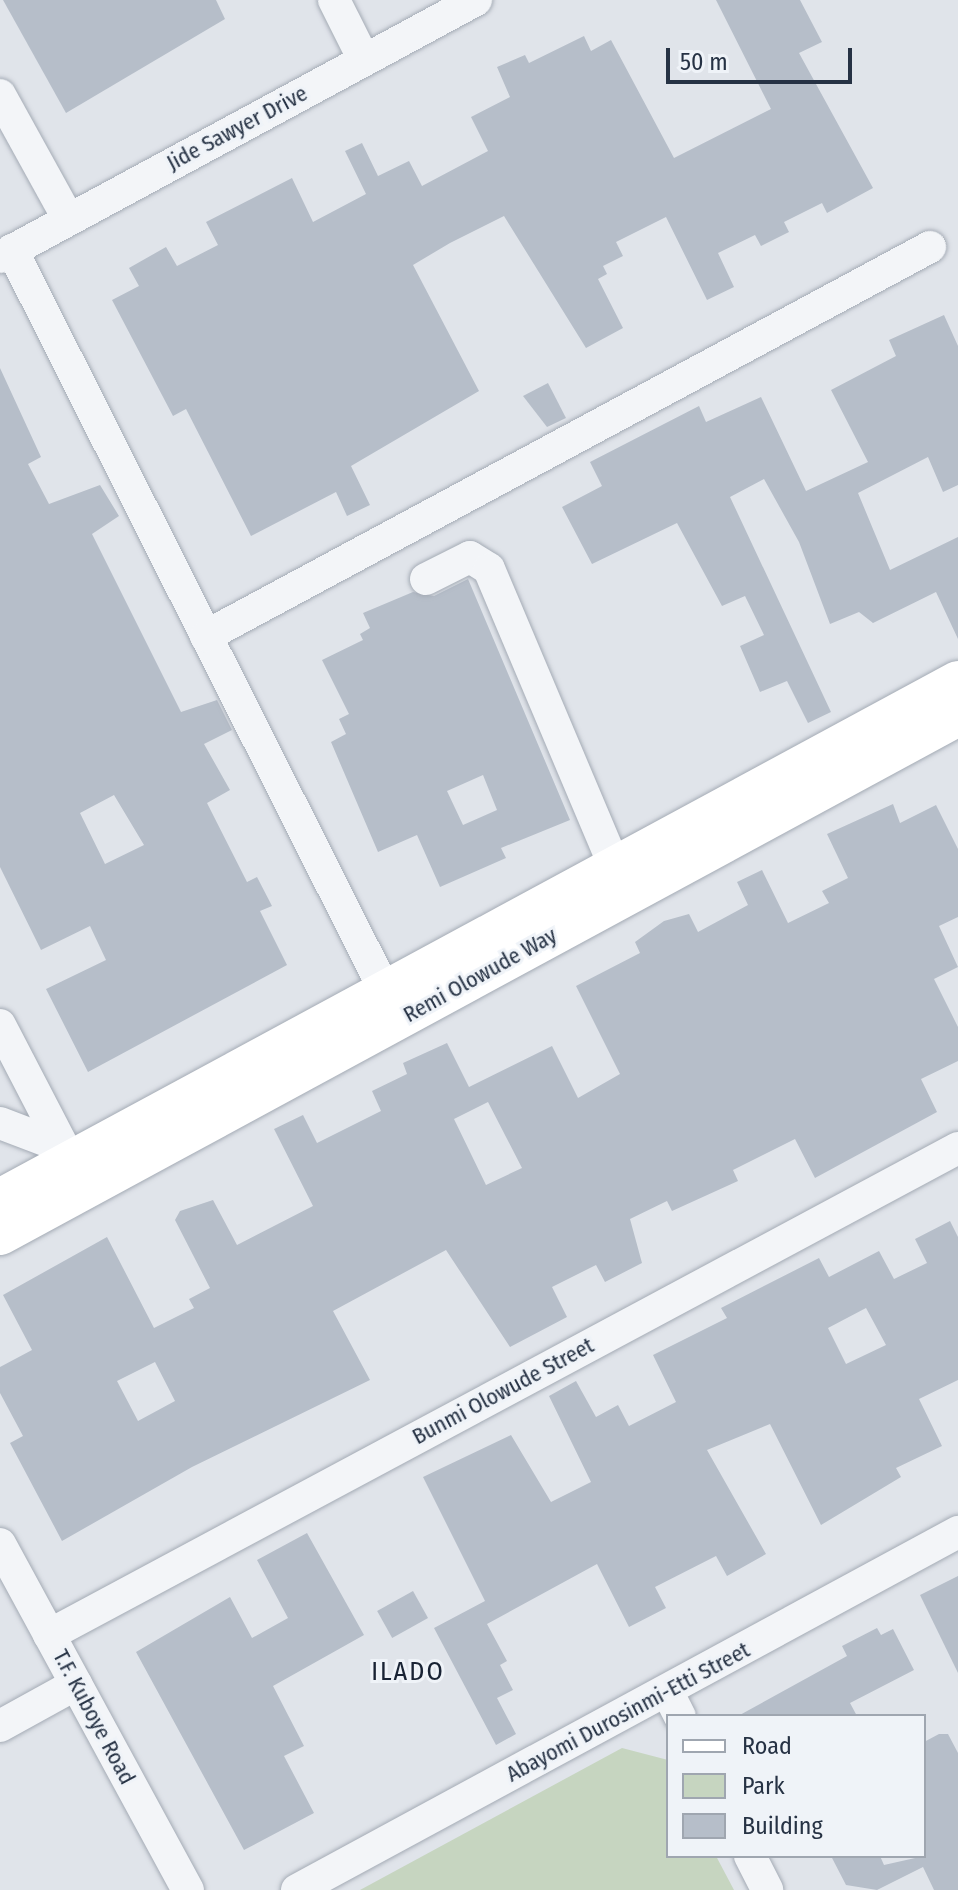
<!DOCTYPE html>
<style>
body{margin:0}
#map{position:relative;width:958px;height:1890px;overflow:hidden;background:#e0e4ea;font-family:"Fira Sans Condensed",sans-serif}
div>[style]{position:absolute}
.green>*{inset:0;background:#c6d5c0}
.building>*{inset:0;background:#b6bec9;transform-origin:0 0}
.roads{filter:drop-shadow(0 0 2px #a4abb5) drop-shadow(0 0 2px #a4abb5)}
.minor>*{height:32px;margin:-16px;padding:0 16px;transform-origin:16px;border-radius:16px;background:#f3f5f8}
.major>*{height:42px;margin:-21px;padding:0 21px;transform-origin:21px;border-radius:21px;background:#fff}
span{translate:-50% -50%;white-space:nowrap;text-align:center;line-height:1.15;-webkit-text-stroke:6px #eff3f8;paint-order:stroke}
.street-label{font-size:22px;color:#263244}
.quarter-label{font-size:26px;color:#192334;letter-spacing:2px}
.legend{position:absolute;left:666px;top:1714px;width:260px;height:144px;box-sizing:border-box;background:#eff3f8;border:2px solid #9fa6b0;margin:0;padding:10px 14px;list-style:none;font-size:24px;color:#263244}
.legend li{display:flex;align-items:center;gap:16px;height:40px}
.legend b{width:40px;border:2px solid #9fa6b0}
.scale{position:absolute;left:666px;top:48px;width:186px;height:36px;box-sizing:border-box;border:4px solid #263244;border-top:0;padding-left:10px;font-size:24px;line-height:28px;white-space:nowrap;color:#263244;-webkit-text-stroke:6px #eff3f8;paint-order:stroke}
</style>
<div id="map">
<div class="green">
<div style="clip-path:polygon(622px 1748px,668px 1760px,668px 1856px,716px 1856px,734px 1890px,360px 1890px)"></div>
</div>
<div class="building">
<div style="clip-path:polygon(3px 0,216px 0,225px 19px,66px 113px)"></div>
<div style="clip-path:polygon(716px 0,800px 0,822px 42px,799px 53px,873px 188px,827px 213px,822px 203px,784px 222px,789px 232px,761px 246px,755px 235px,718px 253px,734px 287px,707px 300px,666px 217px,616px 242px,623px 256px,603px 266px,607px 274px,598px 279px,623px 328px,586px 348px,504px 216px,450px 243px,413px 265px,479px 391px,351px 466px,370px 505px,347px 516px,336px 492px,251px 536px,186px 409px,173px 416px,112px 300px,139px 286px,129px 268px,166px 247px,177px 266px,218px 245px,206px 222px,292px 178px,313px 222px,366px 194px,345px 151px,362px 143px,378px 176px,409px 161px,422px 186px,488px 151px,471px 117px,510px 97px,497px 67px,525px 55px,529px 63px,584px 36px,591px 51px,611px 40px,674px 158px,771px 109px)"></div>
<div style="clip-path:polygon(944px 315px,958px 346px,958px 485px,943px 492px,928px 457px,858px 493px,890px 570px,958px 537px,958px 639px,936px 592px,873px 623px,859px 612px,830px 624px,799px 542px,764px 479px,730px 497px,831px 712px,808px 723px,787px 681px,760px 692px,740px 646px,764px 635px,745px 596px,722px 606px,677px 523px,592px 564px,562px 507px,602px 486px,590px 462px,699px 406px,706px 422px,761px 397px,806px 491px,868px 462px,831px 390px,896px 356px,889px 340px)"></div>
<div style="clip-path:polygon(evenodd,0 368px,41px 457px,28px 464px,49px 504px,100px 485px,119px 516px,92px 534px,181px 712px,217px 700px,232px 730px,204px 744px,230px 790px,207px 803px,247px 882px,257px 877px,272px 906px,260px 911px,287px 965px,88px 1072px,46px 989px,106px 960px,90px 926px,41px 950px,0 867px,0 368px,114px 795px,144px 845px,105px 864px,80px 813px,114px 795px)"></div>
<div style="clip-path:polygon(548px 383px,566px 418px,547px 427px,523px 396px)"></div>
<div style="clip-path:polygon(evenodd,468px 579px,570px 820px,501px 848px,506px 858px,440px 887px,417px 835px,378px 852px,331px 742px,346px 734px,339px 719px,349px 714px,322px 660px,363px 640px,360px 634px,370px 628px,363px 613px,413px 592px,434px 596px,468px 579px,483px 775px,497px 810px,463px 825px,447px 791px,483px 775px)"></div>
<div style="clip-path:polygon(evenodd,893px 804px,900px 823px,936px 805px,958px 849px,958px 917px,939px 926px,958px 967px,934px 979px,958px 1027px,958px 1061px,921px 1079px,937px 1112px,815px 1178px,795px 1139px,733px 1170px,738px 1181px,672px 1211px,667px 1201px,630px 1219px,642px 1263px,605px 1282px,596px 1265px,552px 1287px,567px 1317px,510px 1347px,446px 1250px,333px 1311px,370px 1380px,192px 1467px,62px 1541px,10px 1443px,23px 1436px,0 1393px,0 1367px,32px 1350px,3px 1295px,107px 1237px,154px 1328px,194px 1308px,189px 1299px,210px 1288px,175px 1220px,180px 1211px,213px 1200px,237px 1245px,313px 1206px,274px 1129px,303px 1115px,317px 1143px,381px 1111px,372px 1091px,407px 1074px,403px 1063px,447px 1043px,469px 1087px,552px 1046px,578px 1098px,620px 1074px,576px 986px,640px 953px,635px 942px,664px 921px,689px 914px,698px 932px,748px 905px,737px 882px,762px 870px,788px 923px,829px 903px,822px 891px,848px 878px,827px 834px,893px 804px,488px 1102px,522px 1168px,486px 1185px,454px 1119px,488px 1102px,893px 804px,155px 1362px,175px 1401px,138px 1421px,117px 1381px,155px 1362px)"></div>
<div style="clip-path:polygon(evenodd,950px 1221px,958px 1237px,958px 1380px,919px 1399px,942px 1446px,896px 1468px,901px 1477px,821px 1525px,770px 1424px,707px 1450px,766px 1554px,727px 1576px,716px 1556px,655px 1587px,666px 1608px,629px 1627px,597px 1564px,487px 1624px,507px 1661px,500px 1665px,513px 1690px,497px 1698px,516px 1734px,496px 1745px,434px 1628px,485px 1601px,423px 1477px,511px 1435px,551px 1502px,591px 1482px,549px 1396px,576px 1381px,596px 1417px,618px 1405px,629px 1426px,676px 1402px,653px 1355px,727px 1318px,721px 1308px,819px 1258px,829px 1277px,879px 1251px,894px 1279px,927px 1263px,915px 1239px,950px 1221px,866px 1308px,886px 1345px,846px 1364px,828px 1328px,866px 1308px)"></div>
<div style="clip-path:polygon(307px 1533px,364px 1635px,273px 1686px,304px 1746px,284px 1756px,314px 1813px,244px 1850px,136px 1652px,230px 1597px,252px 1638px,288px 1618px,257px 1560px)"></div>
<div style="clip-path:polygon(958px 1576px,958px 1673px,920px 1595px)"></div>
<div style="left:413px;top:1591px;width:31px;height:41px;rotate:61deg"></div>
<div style="clip-path:polygon(877px 1628px,881px 1635px,893px 1629px,914px 1670px,850px 1703px,857px 1716px,738px 1716px,847px 1656px,842px 1646px)"></div>
<div style="clip-path:polygon(939px 1734px,948px 1734px,958px 1753px,958px 1890px,934px 1890px,923px 1867px,877px 1890px,846px 1885px,831px 1856px,880px 1856px,884px 1865px,924px 1856px,924px 1742px)"></div>
</div>
<div class="roads">
<div class="minor">
<div style="left:334px;top:0;width:67px;rotate:63.4deg"></div>
<div style="left:0;top:95px;width:141px;rotate:61.1deg"></div>
<div style="left:12px;top:250px;width:854px;rotate:63.28deg"></div>
<div style="left:0;top:257px;width:541px;rotate:-28.37deg"></div>
<div style="left:426px;top:579px;width:49px;rotate:-26.6deg"></div>
<div style="left:470px;top:557px;width:22px;rotate:32deg"></div>
<div style="left:489px;top:569px;width:324px;rotate:67.1deg"></div>
<div style="left:206px;top:636px;width:822px;rotate:-28.25deg"></div>
<div style="left:0;top:1025px;width:152px;rotate:62.6deg"></div>
<div style="left:0;top:1123px;width:67px;rotate:20.9deg"></div>
<div style="left:0;top:1544px;width:394px;rotate:61.5deg"></div>
<div style="left:49px;top:1635px;width:1031px;rotate:-28.18deg"></div>
<div style="left:667px;top:1691px;width:28px;rotate:63deg"></div>
<div style="left:0;top:1726px;width:87px;rotate:-28.9deg"></div>
<div style="left:750px;top:1856px;width:38px;rotate:63deg"></div>
<div style="left:297px;top:1890px;width:752px;rotate:-28.44deg"></div>
</div>
<div class="major">
<div style="left:0;top:1200px;width:1089px;rotate:-28.4deg"></div>
<div style="left:0;top:1234px;width:1090px;rotate:-28.45deg"></div>
</div>
</div>
<div class="street-label">
<span style="left:237px;top:128px;rotate:-28deg">Jide Sawyer Drive</span>
<span style="left:480px;top:975px;rotate:-29deg">Remi Olowude Way</span>
<span style="left:503px;top:1391px;rotate:-28deg">Bunmi Olowude Street</span>
<span style="left:628px;top:1712px;rotate:-28deg">Abayomi Durosinmi-Etti Street</span>
<span style="left:94px;top:1717px;rotate:62deg">T.F. Kuboye Road</span>
</div>
<div class="quarter-label">
<span style="left:408px;top:1672px">ILADO</span>
</div>
<ul class="legend">
<li><b style="height:10px;background:#fff"></b>Road</li>
<li><b style="height:22px;background:#c6d5c0"></b>Park</li>
<li><b style="height:22px;background:#b6bec9"></b>Building</li>
</ul>
<div class="scale">50 m</div>
</div>
